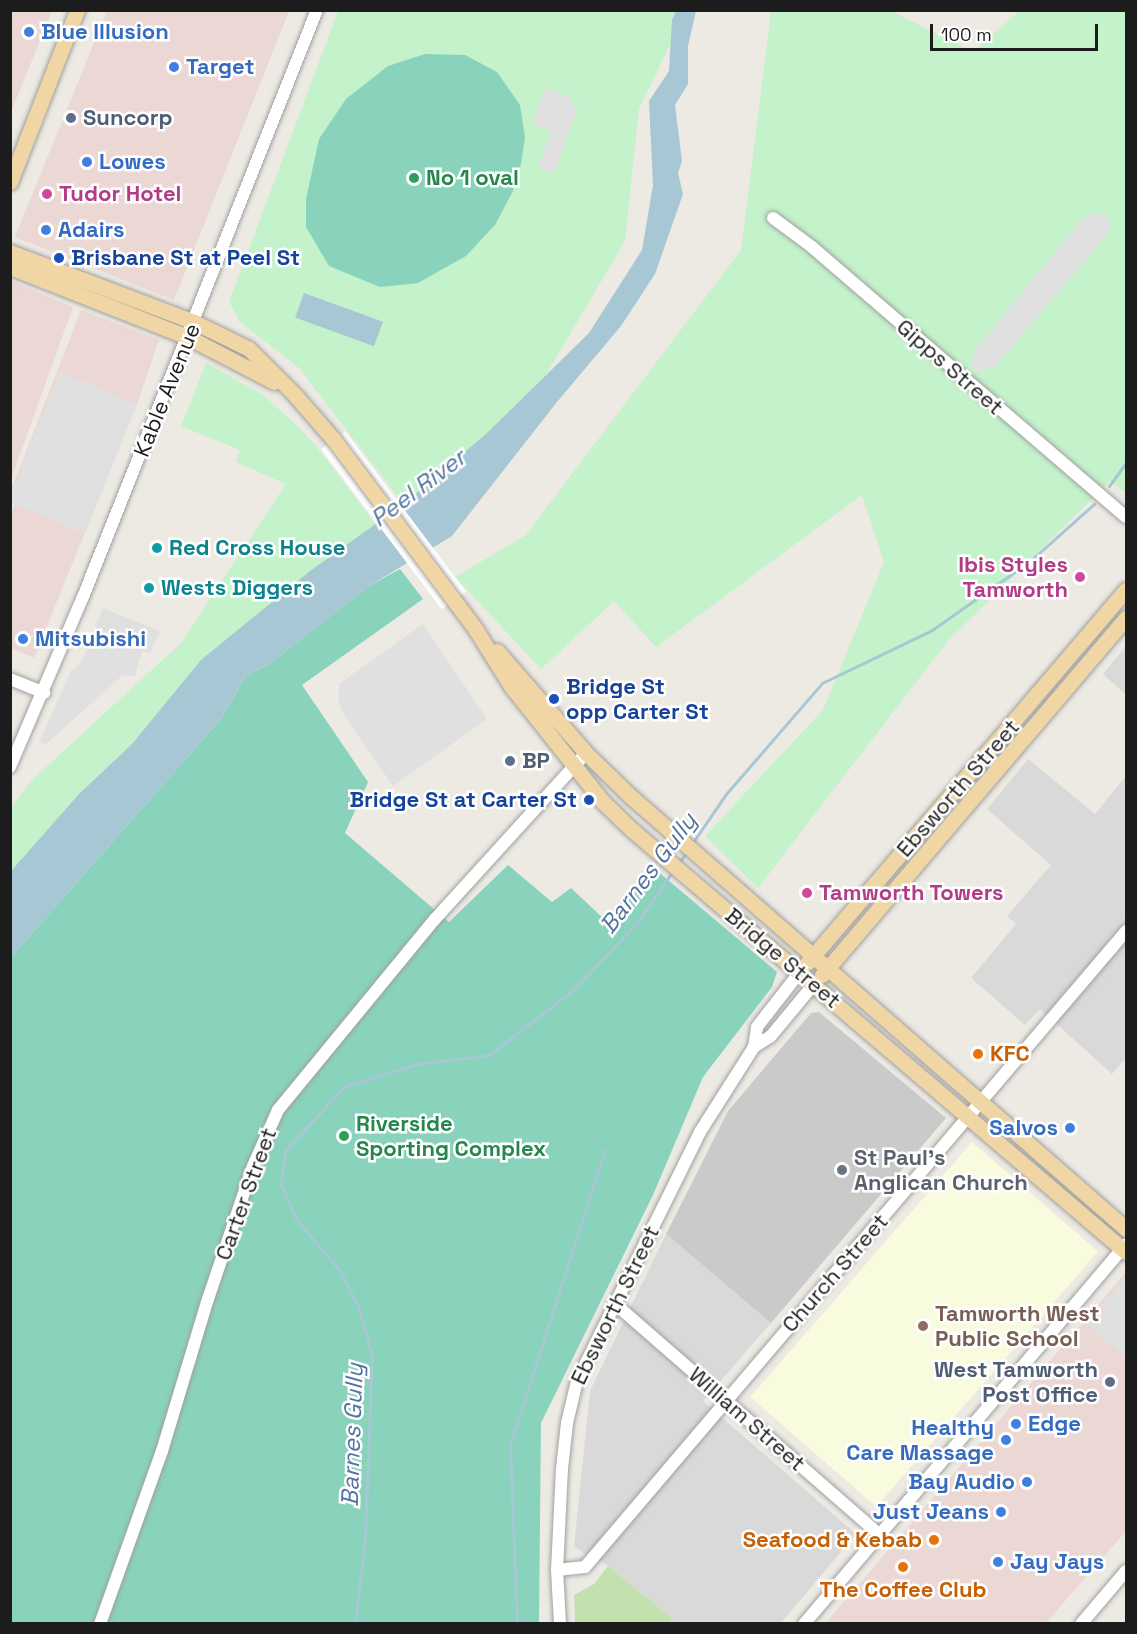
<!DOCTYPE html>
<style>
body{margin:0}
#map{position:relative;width:1137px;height:1634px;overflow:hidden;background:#eceae3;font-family:"Space Grotesk",sans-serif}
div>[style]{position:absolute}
.residential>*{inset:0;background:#dad9d9}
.commercial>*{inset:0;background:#ebd7d4}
.education>*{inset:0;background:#f8fbdd;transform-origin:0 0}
.religious>*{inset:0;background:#cacaca}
.grass>*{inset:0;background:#c3e1ae}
.park>*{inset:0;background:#c4f2cb}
.pitch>*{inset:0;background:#89d3bc}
.parking>*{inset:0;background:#e0e0e0}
.water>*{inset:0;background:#a8c7d5;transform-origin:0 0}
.pier>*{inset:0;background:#fff;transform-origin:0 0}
.stream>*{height:3px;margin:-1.5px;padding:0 1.5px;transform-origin:1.5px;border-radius:1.5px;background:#a8c7d5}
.roads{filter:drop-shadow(0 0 2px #a0a0a0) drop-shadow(0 0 2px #a0a0a0)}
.minor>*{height:12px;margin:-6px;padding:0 6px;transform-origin:6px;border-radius:6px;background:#fff}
.major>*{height:15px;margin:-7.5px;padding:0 7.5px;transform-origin:7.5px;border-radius:7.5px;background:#f0d6a4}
.dots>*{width:16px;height:16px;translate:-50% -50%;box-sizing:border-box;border:3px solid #fff;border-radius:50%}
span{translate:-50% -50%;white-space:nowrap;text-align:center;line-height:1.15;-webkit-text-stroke:5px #fff;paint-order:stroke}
.shop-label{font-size:22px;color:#366cbe;font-weight:700}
.left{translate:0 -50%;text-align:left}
.right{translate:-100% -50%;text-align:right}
.service-label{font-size:22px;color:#4e5e75;font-weight:700}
.leisure-label{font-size:22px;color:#27864d;font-weight:700}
.hotel-label{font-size:22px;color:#b23c85;font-weight:700}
.transit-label{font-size:22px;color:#164399;font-weight:700}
.street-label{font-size:22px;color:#1c1c1c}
.culture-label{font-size:22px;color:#0d838f;font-weight:700}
.food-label{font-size:22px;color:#c56008;font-weight:700}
.worship-label{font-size:22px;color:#5b616d;font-weight:700}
.education-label{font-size:22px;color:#785e54;font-weight:700}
.water-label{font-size:24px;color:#5474a0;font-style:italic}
.frame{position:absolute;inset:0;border:12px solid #1c1c1c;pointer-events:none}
.scale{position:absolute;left:930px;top:24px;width:168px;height:27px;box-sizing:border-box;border:3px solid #1c1c1c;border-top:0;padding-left:8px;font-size:18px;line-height:21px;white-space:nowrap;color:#1c1c1c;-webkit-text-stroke:4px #fff;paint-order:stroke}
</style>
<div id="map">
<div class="residential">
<div style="clip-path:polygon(1126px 646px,1126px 695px,1103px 674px)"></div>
<div style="clip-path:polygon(1028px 759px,1095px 814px,1126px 776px,1126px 1058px,1112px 1074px,1040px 1009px,1025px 1025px,971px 978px,1016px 924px,1007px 916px,1051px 865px,987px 809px)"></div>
<div style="clip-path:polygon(666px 1234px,771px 1323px,703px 1401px,856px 1534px,780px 1624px,670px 1623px,673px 1619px,608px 1566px,574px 1547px,590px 1391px)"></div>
</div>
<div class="commercial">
<div style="clip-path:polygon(11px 10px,52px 11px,11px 112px,10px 11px)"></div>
<div style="clip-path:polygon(107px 11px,289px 11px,174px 300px,15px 237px)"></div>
<div style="clip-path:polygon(11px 281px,73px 307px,11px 479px)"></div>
<div style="clip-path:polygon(81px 310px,159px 340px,137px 404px,34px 658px,11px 648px,10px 516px,15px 505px,11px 503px,10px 493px)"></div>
<div style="clip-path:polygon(1126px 1272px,1126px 1531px,1046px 1623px,825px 1624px)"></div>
</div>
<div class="education">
<div style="left:972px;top:1142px;width:167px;height:338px;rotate:41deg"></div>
</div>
<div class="religious">
<div style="clip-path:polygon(819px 1012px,946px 1118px,771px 1323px,666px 1234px,728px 1111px,811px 1013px)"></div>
</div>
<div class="grass">
<div style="clip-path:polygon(608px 1566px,673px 1619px,670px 1623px,575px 1623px,574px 1595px,594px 1584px)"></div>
</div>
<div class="park">
<div style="clip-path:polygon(338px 11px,686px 11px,639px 109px,625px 241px,525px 410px,411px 514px,299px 368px,240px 322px,229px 302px)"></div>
<div style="clip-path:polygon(771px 11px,891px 11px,973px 52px,1019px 11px,1126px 11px,1126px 493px,1110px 481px,947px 642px,758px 888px,705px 836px,823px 710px,884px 562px,862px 495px,656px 647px,614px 601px,541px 669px,455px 577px,526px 535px,741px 250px)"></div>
<div style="clip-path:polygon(206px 363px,262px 394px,297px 426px,316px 446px,376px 525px,132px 744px,79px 794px,11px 871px,10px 809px,32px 780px,181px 643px,286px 484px,236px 462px,240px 450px,181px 426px)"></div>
</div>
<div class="pitch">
<div style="clip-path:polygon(425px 54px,465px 55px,497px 72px,520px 105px,525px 137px,521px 164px,513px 191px,495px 225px,466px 256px,418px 283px,380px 287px,329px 266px,306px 227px,306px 199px,319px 139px,346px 99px,388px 66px)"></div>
<div style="clip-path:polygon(400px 569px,423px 599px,302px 685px,368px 782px,345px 833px,449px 922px,508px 865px,552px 902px,571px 888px,604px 919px,655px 869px,777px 972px,772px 987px,703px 1077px,653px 1195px,541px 1423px,539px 1623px,11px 1623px,11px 957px,220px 720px,246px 676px,269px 664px,369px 586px)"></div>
</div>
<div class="parking">
<div style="clip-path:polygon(545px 88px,572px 97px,570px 104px,578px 107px,554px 174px,538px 168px,551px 131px,532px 124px)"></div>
<div style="clip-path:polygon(1094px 213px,1107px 216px,1110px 219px,1110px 231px,995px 367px,984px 369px,980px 373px,972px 367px,974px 351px,1082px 219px)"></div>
<div style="clip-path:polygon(60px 372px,137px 404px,85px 534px,11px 503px,11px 494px)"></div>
<div style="clip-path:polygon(103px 608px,160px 631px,150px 654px,142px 651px,135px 676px,123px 675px,45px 745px,39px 742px,71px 671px,81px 663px)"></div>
<div style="clip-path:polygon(423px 624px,487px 719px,393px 786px,344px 715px,338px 700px,339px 684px)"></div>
<div style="clip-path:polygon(1125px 1278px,1126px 1279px,1126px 1358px,1087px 1324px)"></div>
</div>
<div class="water">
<div style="clip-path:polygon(676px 11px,696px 11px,688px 46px,688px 84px,675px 105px,682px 161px,678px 173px,683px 194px,655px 274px,621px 326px,557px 402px,452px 536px,369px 586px,269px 664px,246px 676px,220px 720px,11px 957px,11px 871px,79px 794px,132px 744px,201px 660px,310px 571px,405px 503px,487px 433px,589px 333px,642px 250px,653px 185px,649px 101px,669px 71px,672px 20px)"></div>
<div style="left:304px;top:293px;width:84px;height:26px;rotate:20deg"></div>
</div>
<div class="pier">
<div style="left:345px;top:431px;width:201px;height:30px;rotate:53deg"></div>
</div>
<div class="stream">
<div style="left:1109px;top:486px;width:29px;rotate:-54deg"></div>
<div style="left:691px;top:845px;width:62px;rotate:-55.5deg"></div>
<div style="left:726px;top:794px;width:147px;rotate:-49.1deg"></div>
<div style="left:822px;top:683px;width:122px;rotate:-25.7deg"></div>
<div style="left:932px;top:630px;width:120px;rotate:-35.1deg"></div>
<div style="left:1030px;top:561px;width:86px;rotate:-41.7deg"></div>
<div style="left:678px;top:864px;width:14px;rotate:-54deg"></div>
<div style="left:355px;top:1624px;width:88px;rotate:-83.4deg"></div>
<div style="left:365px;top:1537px;width:182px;rotate:-87.8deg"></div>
<div style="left:372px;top:1355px;width:51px;rotate:-105.9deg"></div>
<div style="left:358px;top:1306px;width:38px;rotate:-117deg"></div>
<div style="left:341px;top:1272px;width:70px;rotate:-130.3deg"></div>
<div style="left:296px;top:1219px;width:38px;rotate:-113deg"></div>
<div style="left:281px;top:1184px;width:33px;rotate:-83deg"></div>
<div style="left:285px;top:1151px;width:88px;rotate:-47.3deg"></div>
<div style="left:345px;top:1086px;width:76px;rotate:-16.8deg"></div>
<div style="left:418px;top:1064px;width:72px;rotate:-7.2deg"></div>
<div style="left:489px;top:1055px;width:106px;rotate:-37.7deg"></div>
<div style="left:573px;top:990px;width:93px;rotate:-46.3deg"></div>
<div style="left:637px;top:923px;width:62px;rotate:-55.5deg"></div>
<div style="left:517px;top:1624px;width:179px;rotate:-92.2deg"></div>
<div style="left:510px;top:1445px;width:311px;rotate:-72.2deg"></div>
</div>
<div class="roads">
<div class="minor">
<div style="left:773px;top:218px;width:49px;rotate:36.6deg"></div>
<div style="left:812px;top:247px;width:414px;rotate:40.7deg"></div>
<div style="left:10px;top:679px;width:37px;rotate:22deg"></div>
<div style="left:10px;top:767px;width:185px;rotate:-66.8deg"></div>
<div style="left:83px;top:597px;width:632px;rotate:-68.27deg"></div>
<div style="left:754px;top:1047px;width:20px;rotate:-33deg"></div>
<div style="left:771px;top:1036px;width:67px;rotate:-50.4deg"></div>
<div style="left:614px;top:1303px;width:353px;rotate:41.1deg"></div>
<div style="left:557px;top:1570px;width:28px;rotate:-6deg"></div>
<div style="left:585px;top:1567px;width:835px;rotate:-49.61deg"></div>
<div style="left:100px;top:1624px;width:184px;rotate:-70.3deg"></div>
<div style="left:162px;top:1451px;width:159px;rotate:-73.2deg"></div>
<div style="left:208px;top:1299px;width:140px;rotate:-71.3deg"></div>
<div style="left:253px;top:1166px;width:61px;rotate:-65.9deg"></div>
<div style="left:278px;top:1110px;width:247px;rotate:-50.6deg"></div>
<div style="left:435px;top:919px;width:224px;rotate:-47.7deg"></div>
<div style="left:560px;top:1624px;width:54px;rotate:-93.2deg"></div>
<div style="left:557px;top:1570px;width:101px;rotate:-87.2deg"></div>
<div style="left:562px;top:1469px;width:46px;rotate:-83.8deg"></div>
<div style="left:567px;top:1423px;width:43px;rotate:-76.6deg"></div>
<div style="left:577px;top:1381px;width:278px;rotate:-63.7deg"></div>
<div style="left:700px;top:1132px;width:101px;rotate:-57.6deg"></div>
<div style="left:754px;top:1047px;width:20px;rotate:-81deg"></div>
<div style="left:757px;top:1027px;width:68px;rotate:-52.1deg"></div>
<div style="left:804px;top:1624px;width:498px;rotate:-49.7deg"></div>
<div style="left:1081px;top:1624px;width:70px;rotate:-49.7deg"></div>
</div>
<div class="major">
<div style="left:10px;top:182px;width:185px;rotate:-68.7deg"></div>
<div style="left:10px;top:252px;width:197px;rotate:20.8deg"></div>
<div style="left:194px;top:322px;width:61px;rotate:26.1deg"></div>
<div style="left:249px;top:349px;width:64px;rotate:45deg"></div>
<div style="left:294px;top:394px;width:61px;rotate:49deg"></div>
<div style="left:334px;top:440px;width:237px;rotate:53.2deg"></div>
<div style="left:476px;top:630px;width:66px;rotate:58deg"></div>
<div style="left:511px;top:686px;width:147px;rotate:51.6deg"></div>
<div style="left:602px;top:801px;width:40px;rotate:44deg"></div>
<div style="left:631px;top:829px;width:651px;rotate:40.52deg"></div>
<div style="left:10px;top:267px;width:191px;rotate:21.5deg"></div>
<div style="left:188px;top:337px;width:97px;rotate:27.6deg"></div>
<div style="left:497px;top:651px;width:135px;rotate:48.9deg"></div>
<div style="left:586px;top:753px;width:60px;rotate:44.3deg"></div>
<div style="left:629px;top:795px;width:660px;rotate:41.13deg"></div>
<div style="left:807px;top:963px;width:491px;rotate:-49.5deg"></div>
<div style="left:822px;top:975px;width:469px;rotate:-49.6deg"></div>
</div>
</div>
<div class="dots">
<div style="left:29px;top:32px;background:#3f7fe0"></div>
<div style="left:174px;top:67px;background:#3f7fe0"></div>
<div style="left:71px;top:118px;background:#5c6f8a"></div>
<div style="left:87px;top:162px;background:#3f7fe0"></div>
<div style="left:414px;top:178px;background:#2e9e5b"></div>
<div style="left:47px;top:194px;background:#d1479c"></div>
<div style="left:46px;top:230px;background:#3f7fe0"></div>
<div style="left:59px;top:258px;background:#1a4fb4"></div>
<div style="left:157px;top:548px;background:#0f9aa8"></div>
<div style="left:1080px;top:577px;background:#d1479c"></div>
<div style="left:149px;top:588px;background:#0f9aa8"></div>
<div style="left:23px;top:639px;background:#3f7fe0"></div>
<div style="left:554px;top:699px;background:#1a4fb4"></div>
<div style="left:510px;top:761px;background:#5c6f8a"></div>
<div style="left:589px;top:800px;background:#1a4fb4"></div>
<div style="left:807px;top:893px;background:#d1479c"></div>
<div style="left:978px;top:1054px;background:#e8710a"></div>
<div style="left:1070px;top:1128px;background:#3f7fe0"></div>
<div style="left:344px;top:1136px;background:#2e9e5b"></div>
<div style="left:842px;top:1170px;background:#6b7280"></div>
<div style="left:923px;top:1326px;background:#8d6e63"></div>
<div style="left:1110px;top:1382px;background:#5c6f8a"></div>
<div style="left:1016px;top:1424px;background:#3f7fe0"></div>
<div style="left:1006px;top:1440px;background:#3f7fe0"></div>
<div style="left:1027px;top:1482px;background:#3f7fe0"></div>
<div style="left:1001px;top:1512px;background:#3f7fe0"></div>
<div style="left:934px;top:1540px;background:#e8710a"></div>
<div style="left:998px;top:1562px;background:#3f7fe0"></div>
<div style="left:903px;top:1567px;background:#e8710a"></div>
</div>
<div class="shop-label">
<span class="left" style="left:41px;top:32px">Blue Illusion</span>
<span class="left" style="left:186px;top:67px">Target</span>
<span class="left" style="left:99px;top:162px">Lowes</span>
<span class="left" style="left:58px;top:230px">Adairs</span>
<span class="left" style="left:35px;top:639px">Mitsubishi</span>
<span class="right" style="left:1058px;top:1128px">Salvos</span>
<span class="left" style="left:1028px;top:1424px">Edge</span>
<span class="right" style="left:994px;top:1440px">Healthy<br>Care Massage</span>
<span class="right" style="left:1015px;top:1482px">Bay Audio</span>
<span class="right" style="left:989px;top:1512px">Just Jeans</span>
<span class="left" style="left:1010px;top:1562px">Jay Jays</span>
</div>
<div class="service-label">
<span class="left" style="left:83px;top:118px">Suncorp</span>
<span class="left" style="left:522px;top:761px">BP</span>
<span class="right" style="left:1098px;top:1382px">West Tamworth<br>Post Office</span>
</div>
<div class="leisure-label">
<span class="left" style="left:426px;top:178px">No 1 oval</span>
<span class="left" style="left:356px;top:1136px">Riverside<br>Sporting Complex</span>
</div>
<div class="hotel-label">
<span class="left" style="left:59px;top:194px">Tudor Hotel</span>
<span class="right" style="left:1068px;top:577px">Ibis Styles<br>Tamworth</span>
<span class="left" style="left:819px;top:893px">Tamworth Towers</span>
</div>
<div class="transit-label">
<span class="left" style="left:71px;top:258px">Brisbane St at Peel St</span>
<span class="left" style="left:566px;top:699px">Bridge St<br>opp Carter St</span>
<span class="right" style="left:577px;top:800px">Bridge St at Carter St</span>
</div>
<div class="street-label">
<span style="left:950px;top:367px;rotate:41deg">Gipps Street</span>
<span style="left:167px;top:390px;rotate:-68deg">Kable Avenue</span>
<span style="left:958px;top:788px;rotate:-49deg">Ebsworth Street</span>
<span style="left:783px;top:958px;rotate:40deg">Bridge Street</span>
<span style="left:246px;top:1194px;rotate:-70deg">Carter Street</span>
<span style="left:835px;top:1273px;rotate:-49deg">Church Street</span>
<span style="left:615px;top:1305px;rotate:-64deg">Ebsworth Street</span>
<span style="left:747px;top:1419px;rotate:41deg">William Street</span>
</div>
<div class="culture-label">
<span class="left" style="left:169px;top:548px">Red Cross House</span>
<span class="left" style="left:161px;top:588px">Wests Diggers</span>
</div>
<div class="food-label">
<span class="left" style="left:990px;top:1054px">KFC</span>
<span class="right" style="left:922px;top:1540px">Seafood &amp; Kebab</span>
<span style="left:903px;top:1590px">The Coffee Club</span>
</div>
<div class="worship-label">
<span class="left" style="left:854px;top:1170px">St Paul's<br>Anglican Church</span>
</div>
<div class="education-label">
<span class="left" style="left:935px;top:1326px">Tamworth West<br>Public School</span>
</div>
<div class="water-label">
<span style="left:418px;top:488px;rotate:-37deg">Peel River</span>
<span style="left:648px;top:873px;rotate:-53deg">Barnes Gully</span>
<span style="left:352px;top:1435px;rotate:-88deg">Barnes Gully</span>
</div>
<div class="frame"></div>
<div class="scale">100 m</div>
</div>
